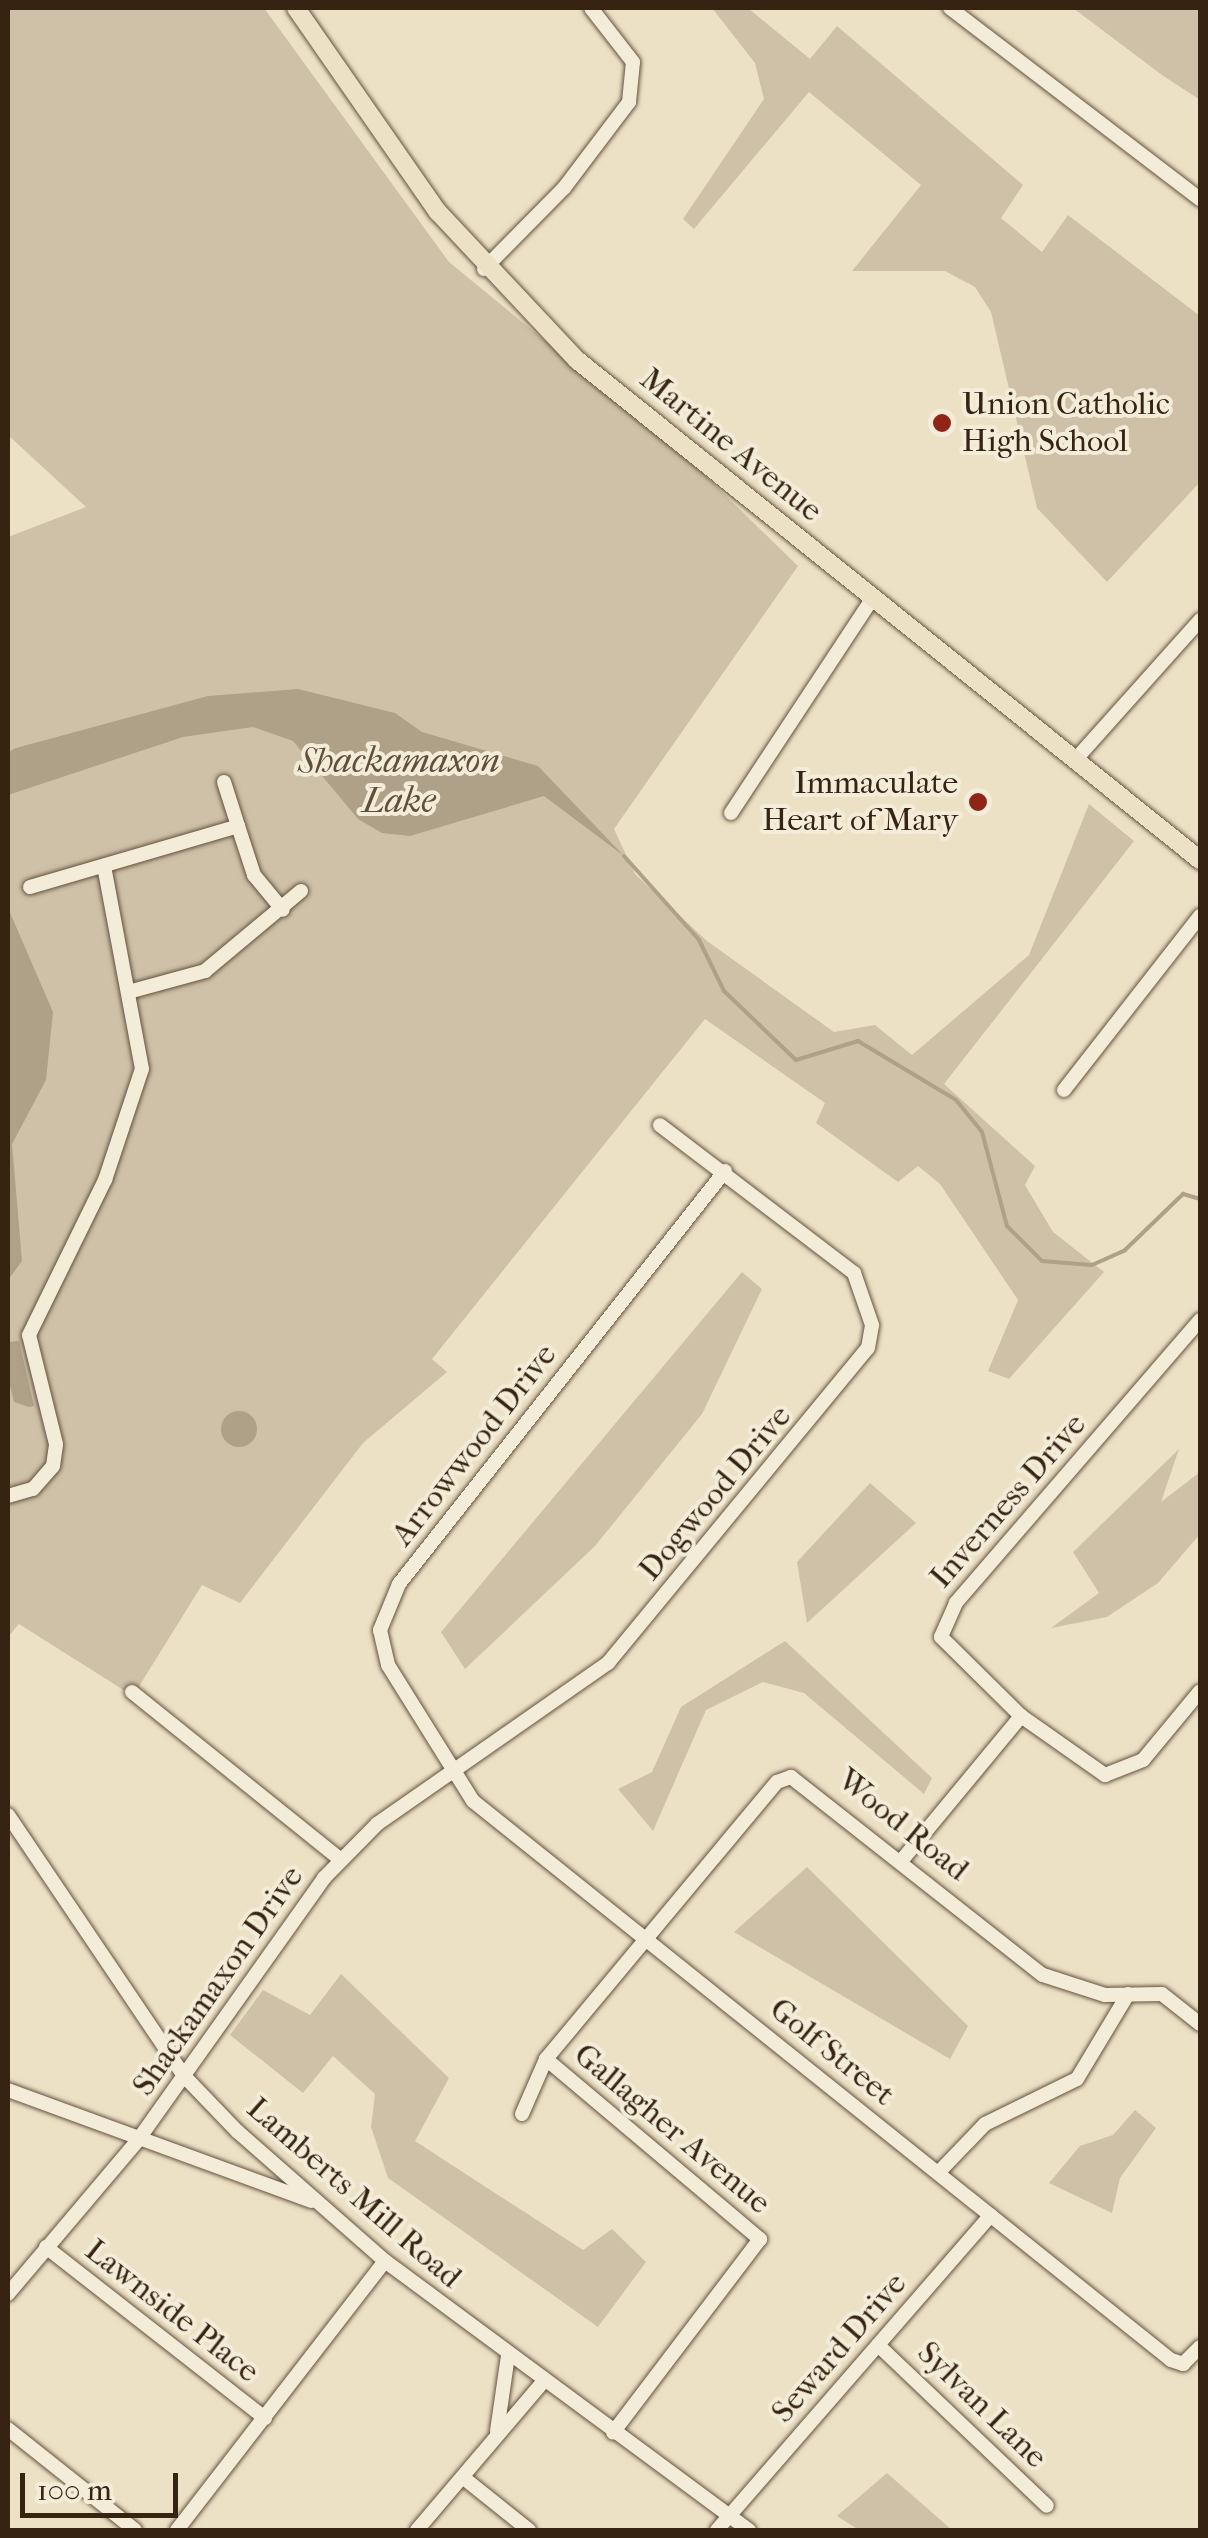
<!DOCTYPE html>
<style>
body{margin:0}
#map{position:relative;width:1208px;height:2538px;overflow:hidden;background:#ede1c5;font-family:"IM FELL French Canon",serif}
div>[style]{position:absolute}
.green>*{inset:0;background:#cec1a7}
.water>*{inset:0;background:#afa088}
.round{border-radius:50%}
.stream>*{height:4px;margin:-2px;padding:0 2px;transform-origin:2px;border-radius:2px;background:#afa088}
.roads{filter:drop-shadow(0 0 2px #64523f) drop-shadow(0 0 2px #64523f)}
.minor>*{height:14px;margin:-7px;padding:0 7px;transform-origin:7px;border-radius:7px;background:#f3ecd9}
.major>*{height:18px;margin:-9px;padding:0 9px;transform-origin:9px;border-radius:9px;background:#ede1c5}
.dots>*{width:28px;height:28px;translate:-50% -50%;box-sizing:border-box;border:5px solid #f3ecd9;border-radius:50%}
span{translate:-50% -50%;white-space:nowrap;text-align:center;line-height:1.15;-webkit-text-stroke:8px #f3ecd9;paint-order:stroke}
.poi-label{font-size:32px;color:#372312}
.left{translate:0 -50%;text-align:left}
.right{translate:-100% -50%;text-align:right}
.street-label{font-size:32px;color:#372312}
.water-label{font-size:35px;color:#614f3b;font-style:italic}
.frame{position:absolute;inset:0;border:10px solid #372312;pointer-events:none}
.scale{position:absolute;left:20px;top:2473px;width:158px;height:45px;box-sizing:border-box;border:5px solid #372312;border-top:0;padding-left:12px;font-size:30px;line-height:35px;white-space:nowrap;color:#372312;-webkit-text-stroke:8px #f3ecd9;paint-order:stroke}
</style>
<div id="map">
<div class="green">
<div style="clip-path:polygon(8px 8px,264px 8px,449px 262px,684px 455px,798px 566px,614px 829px,635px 874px,707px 941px,834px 1032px,875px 1025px,912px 1055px,1029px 955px,1089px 804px,1134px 841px,944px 1084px,1035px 1166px,1025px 1185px,1053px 1232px,1104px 1272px,1009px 1379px,988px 1371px,1018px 1300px,940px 1184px,918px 1166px,898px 1182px,816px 1123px,825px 1103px,705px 1019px,432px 1359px,447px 1372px,363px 1443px,240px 1603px,202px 1585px,133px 1696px,19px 1624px,8px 1637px,8px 537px,86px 507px,8px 435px)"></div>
<div style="clip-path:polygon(712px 8px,748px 8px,810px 59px,837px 26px,1023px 185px,1001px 218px,1042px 252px,1068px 215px,1200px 316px,1200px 482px,1107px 582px,1037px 508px,991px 312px,975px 287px,945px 271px,852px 271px,921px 185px,809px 92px,694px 229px,683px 219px,764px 99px,755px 63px)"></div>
<div style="clip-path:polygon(1073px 8px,1200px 9px,1200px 100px,1162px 75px)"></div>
<div style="clip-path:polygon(742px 1272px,762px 1289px,702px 1414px,595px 1546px,465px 1669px,441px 1632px)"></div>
<div style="clip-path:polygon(1179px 1449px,1161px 1502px,1200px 1472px,1200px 1534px,1158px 1583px,1107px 1617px,1051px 1628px,1099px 1593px,1073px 1552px)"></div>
<div style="clip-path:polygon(870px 1483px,916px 1523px,807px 1623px,797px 1562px)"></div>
<div style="clip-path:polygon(785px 1641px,932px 1778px,924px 1794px,804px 1693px,763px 1682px,706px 1710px,653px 1831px,618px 1789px,652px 1772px,681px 1707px)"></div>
<div style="clip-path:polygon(807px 1867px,968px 2026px,950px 2059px,734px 1932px)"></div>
<div style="clip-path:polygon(341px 1974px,449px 2078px,415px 2141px,583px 2250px,612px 2229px,646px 2262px,598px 2327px,388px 2178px,371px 2127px,375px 2094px,333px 2056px,303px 2093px,230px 2035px,263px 1990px,310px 2015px)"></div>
<div style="clip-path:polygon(1135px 2110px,1156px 2128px,1120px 2178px,1112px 2213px,1049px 2183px,1080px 2146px,1113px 2135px)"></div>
<div style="clip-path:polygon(887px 2473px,952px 2530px,859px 2530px,837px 2516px)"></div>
</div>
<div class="water">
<div style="clip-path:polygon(298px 689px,395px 713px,422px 732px,538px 766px,624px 856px,544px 796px,410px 836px,382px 833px,358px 819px,293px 741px,253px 727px,183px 737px,8px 795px,8px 752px,16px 748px,208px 696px)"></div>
<div style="clip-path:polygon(8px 908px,53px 1012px,46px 1080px,12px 1144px,22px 1261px,8px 1280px)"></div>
<div style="clip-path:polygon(19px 1341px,34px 1406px,29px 1407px,14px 1402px,8px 1378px,8px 1342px)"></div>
<div class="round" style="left:221px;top:1411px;width:36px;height:36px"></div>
</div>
<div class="stream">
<div style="left:624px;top:856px;width:113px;rotate:48.2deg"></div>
<div style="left:699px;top:940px;width:57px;rotate:63.9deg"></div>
<div style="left:724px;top:991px;width:100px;rotate:43.8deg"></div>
<div style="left:796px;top:1060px;width:65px;rotate:-17deg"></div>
<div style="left:858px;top:1041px;width:114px;rotate:31deg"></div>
<div style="left:956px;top:1100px;width:41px;rotate:50.9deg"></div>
<div style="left:982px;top:1132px;width:97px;rotate:75.1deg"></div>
<div style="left:1007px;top:1226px;width:49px;rotate:45deg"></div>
<div style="left:1042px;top:1261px;width:50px;rotate:4.6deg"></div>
<div style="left:1092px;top:1265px;width:36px;rotate:-24deg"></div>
<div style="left:1125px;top:1250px;width:81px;rotate:-44deg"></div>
<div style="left:1183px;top:1194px;width:18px;rotate:16deg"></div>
</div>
<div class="roads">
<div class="minor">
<div style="left:950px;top:8px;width:315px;rotate:37.4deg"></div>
<div style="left:484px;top:269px;width:114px;rotate:-45.4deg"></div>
<div style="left:564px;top:188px;width:108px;rotate:-52.9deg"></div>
<div style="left:629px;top:102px;width:40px;rotate:-84.3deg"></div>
<div style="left:633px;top:62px;width:68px;rotate:-127.9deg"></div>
<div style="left:1075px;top:760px;width:188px;rotate:-48.2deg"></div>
<div style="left:224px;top:782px;width:46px;rotate:72.3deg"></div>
<div style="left:731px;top:813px;width:258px;rotate:-56.6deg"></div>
<div style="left:30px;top:887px;width:217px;rotate:-16.3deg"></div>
<div style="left:238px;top:826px;width:52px;rotate:71.9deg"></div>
<div style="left:254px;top:875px;width:45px;rotate:50.4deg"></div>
<div style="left:132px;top:991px;width:76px;rotate:-15.3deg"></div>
<div style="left:205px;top:971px;width:125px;rotate:-39.8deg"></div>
<div style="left:1064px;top:1090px;width:221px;rotate:-52deg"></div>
<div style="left:725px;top:1171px;width:526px;rotate:128.29deg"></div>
<div style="left:399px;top:1584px;width:50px;rotate:112.4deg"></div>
<div style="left:380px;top:1630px;width:36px;rotate:77deg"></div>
<div style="left:388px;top:1665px;width:160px;rotate:58deg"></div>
<div style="left:473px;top:1801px;width:894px;rotate:38.69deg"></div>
<div style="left:1171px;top:2360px;width:13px;rotate:18deg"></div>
<div style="left:1183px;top:2364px;width:24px;rotate:-45deg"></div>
<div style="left:1200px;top:1320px;width:374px;rotate:130.8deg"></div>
<div style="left:956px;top:1603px;width:37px;rotate:114deg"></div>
<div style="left:941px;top:1637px;width:112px;rotate:44.6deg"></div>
<div style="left:1021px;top:1716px;width:103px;rotate:35.1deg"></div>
<div style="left:1105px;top:1775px;width:41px;rotate:-21.5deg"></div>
<div style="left:1143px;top:1760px;width:89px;rotate:-50.4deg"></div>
<div style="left:8px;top:1496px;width:26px;rotate:-16deg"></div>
<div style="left:33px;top:1489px;width:30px;rotate:-49deg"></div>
<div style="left:53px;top:1466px;width:22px;rotate:-82deg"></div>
<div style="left:56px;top:1444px;width:112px;rotate:-103.9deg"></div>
<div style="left:29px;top:1335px;width:173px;rotate:-63.9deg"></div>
<div style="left:105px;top:1180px;width:117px;rotate:-71.6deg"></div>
<div style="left:142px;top:1069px;width:207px;rotate:-100.6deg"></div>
<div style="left:132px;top:1692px;width:268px;rotate:38.8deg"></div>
<div style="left:8px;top:1815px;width:316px;rotate:56deg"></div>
<div style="left:185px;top:2077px;width:75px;rotate:46.1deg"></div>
<div style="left:237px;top:2131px;width:197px;rotate:41.3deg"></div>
<div style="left:385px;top:2261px;width:453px;rotate:36.5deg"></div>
<div style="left:902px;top:1860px;width:187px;rotate:-50.4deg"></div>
<div style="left:546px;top:2059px;width:280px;rotate:40.1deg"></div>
<div style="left:760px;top:2239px;width:243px;rotate:127.2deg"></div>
<div style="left:8px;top:2090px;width:323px;rotate:20.1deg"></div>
<div style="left:522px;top:2114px;width:60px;rotate:-66.4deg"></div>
<div style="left:546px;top:2059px;width:361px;rotate:-50.2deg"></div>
<div style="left:777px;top:1782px;width:15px;rotate:-20deg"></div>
<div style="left:791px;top:1777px;width:320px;rotate:38.2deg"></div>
<div style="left:1043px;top:1975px;width:65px;rotate:17.9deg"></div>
<div style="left:1105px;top:1995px;width:57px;rotate:-1deg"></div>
<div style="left:1162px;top:1994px;width:48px;rotate:38.3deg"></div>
<div style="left:938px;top:2173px;width:68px;rotate:-46.2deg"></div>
<div style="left:985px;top:2124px;width:102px;rotate:-26.1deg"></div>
<div style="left:1077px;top:2079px;width:99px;rotate:-59deg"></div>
<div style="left:46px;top:2247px;width:278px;rotate:38deg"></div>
<div style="left:8px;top:2294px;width:202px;rotate:-49.8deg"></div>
<div style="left:138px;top:2140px;width:321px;rotate:-54.6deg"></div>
<div style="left:324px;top:1878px;width:76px;rotate:-45.5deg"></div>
<div style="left:377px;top:1824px;width:282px;rotate:-34.9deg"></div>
<div style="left:608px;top:1663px;width:408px;rotate:-50.5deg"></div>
<div style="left:868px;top:1348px;width:23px;rotate:-80deg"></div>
<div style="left:872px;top:1325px;width:55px;rotate:-109.1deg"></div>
<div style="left:854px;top:1273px;width:244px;rotate:-142.7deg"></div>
<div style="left:878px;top:2345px;width:233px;rotate:43.6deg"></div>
<div style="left:8px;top:2429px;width:162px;rotate:38.5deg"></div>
<div style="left:497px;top:2431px;width:76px;rotate:-81.7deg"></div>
<div style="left:465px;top:2479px;width:82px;rotate:38.6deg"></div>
<div style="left:177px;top:2530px;width:340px;rotate:-52.3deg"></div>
<div style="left:417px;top:2530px;width:194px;rotate:-49.6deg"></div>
<div style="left:717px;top:2530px;width:417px;rotate:-49deg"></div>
</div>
<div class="major">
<div style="left:296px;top:8px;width:249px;rotate:55.2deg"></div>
<div style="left:438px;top:212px;width:203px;rotate:46.8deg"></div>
<div style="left:577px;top:360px;width:799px;rotate:38.75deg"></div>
</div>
</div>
<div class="dots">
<div style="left:942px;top:423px;background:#8f2418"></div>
<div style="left:978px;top:802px;background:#8f2418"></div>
</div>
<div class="poi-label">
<span class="left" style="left:962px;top:423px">Union Catholic<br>High School</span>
<span class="right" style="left:958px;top:802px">Immaculate<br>Heart of Mary</span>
</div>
<div class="street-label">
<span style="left:731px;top:445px;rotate:39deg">Martine Avenue</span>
<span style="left:474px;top:1445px;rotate:-52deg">Arrowwood Drive</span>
<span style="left:715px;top:1493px;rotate:-50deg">Dogwood Drive</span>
<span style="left:1008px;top:1501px;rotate:-49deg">Inverness Drive</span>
<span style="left:903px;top:1825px;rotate:39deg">Wood Road</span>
<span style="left:218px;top:1981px;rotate:-55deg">Shackamaxon Drive</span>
<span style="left:832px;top:2052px;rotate:39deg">Golf Street</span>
<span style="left:672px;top:2129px;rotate:40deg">Gallagher Avenue</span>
<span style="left:354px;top:2193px;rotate:41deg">Lamberts Mill Road</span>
<span style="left:172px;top:2311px;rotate:38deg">Lawnside Place</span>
<span style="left:839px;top:2348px;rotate:-49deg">Seward Drive</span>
<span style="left:982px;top:2405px;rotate:44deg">Sylvan Lane</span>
</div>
<div class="water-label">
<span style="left:399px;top:781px">Shackamaxon<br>Lake</span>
</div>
<div class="frame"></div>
<div class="scale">100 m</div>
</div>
